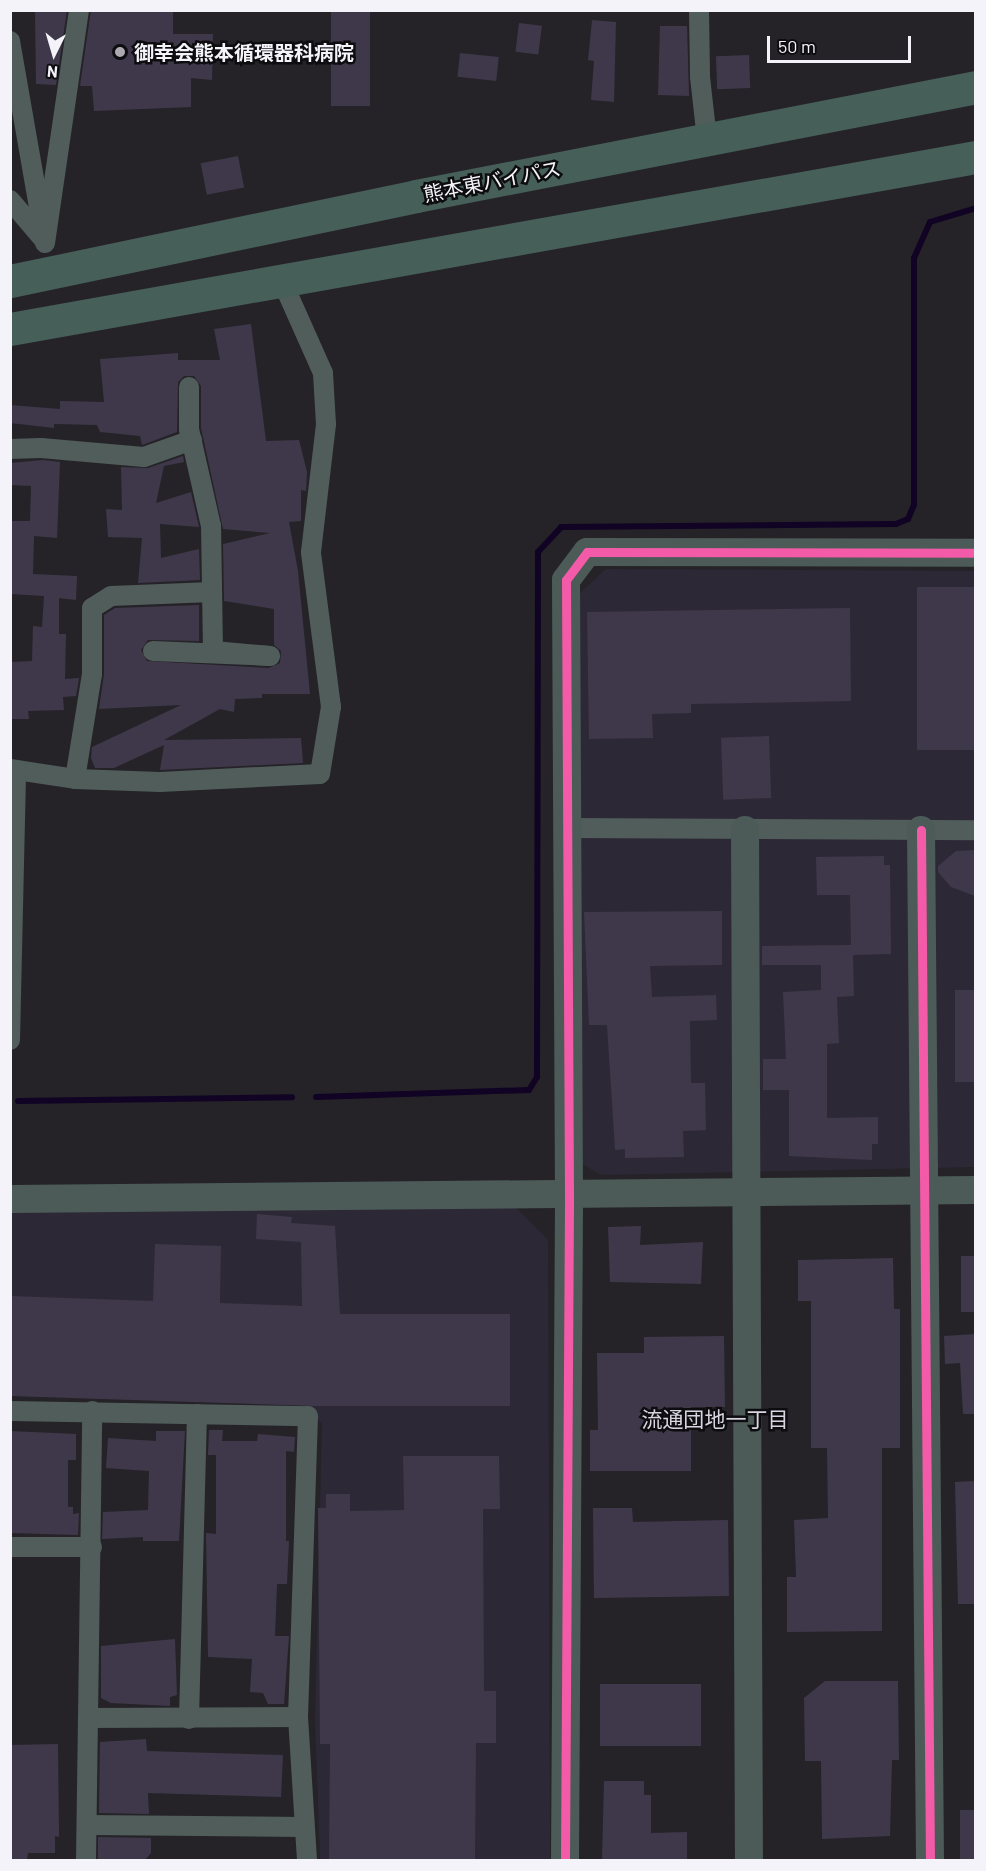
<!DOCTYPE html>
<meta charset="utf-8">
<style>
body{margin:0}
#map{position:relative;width:986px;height:1871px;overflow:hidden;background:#252328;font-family:Barlow,"Noto Sans JP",sans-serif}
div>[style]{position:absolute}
.built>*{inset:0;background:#2d2836}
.stream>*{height:6px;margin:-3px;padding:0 3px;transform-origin:3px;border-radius:3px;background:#110324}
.building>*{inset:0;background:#3f384a;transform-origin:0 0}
.street>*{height:20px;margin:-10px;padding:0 10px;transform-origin:10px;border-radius:10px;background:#505d5a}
.secondary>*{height:28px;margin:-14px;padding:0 14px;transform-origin:14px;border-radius:14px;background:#4c5b58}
.highway>*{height:33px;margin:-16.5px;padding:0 16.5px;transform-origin:16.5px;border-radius:16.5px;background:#465f59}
.cycleway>*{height:9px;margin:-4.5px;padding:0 4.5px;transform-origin:4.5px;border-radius:4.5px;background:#f35aa7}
.dots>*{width:16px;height:16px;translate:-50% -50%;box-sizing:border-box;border:3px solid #0d0c0f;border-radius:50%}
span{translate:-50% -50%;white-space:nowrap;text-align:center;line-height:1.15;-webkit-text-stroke:5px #0d0c0f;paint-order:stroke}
.poi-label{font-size:20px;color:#f4f3f9;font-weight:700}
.left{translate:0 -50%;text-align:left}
.street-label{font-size:20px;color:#f4f3f9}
.neighbourhood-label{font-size:21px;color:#d8d5e1}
.frame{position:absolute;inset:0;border:12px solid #f4f3f9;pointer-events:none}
.north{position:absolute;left:24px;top:24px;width:60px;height:60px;-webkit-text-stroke:4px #0d0c0f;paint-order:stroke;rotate:185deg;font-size:16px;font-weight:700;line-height:24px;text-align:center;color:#f4f3f9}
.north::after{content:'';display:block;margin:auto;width:21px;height:27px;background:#f4f3f9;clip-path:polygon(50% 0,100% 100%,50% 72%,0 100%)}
.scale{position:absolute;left:767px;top:36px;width:144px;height:27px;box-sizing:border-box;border:3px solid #f4f3f9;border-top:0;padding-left:8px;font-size:18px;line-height:21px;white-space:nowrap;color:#f4f3f9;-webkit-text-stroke:4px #0d0c0f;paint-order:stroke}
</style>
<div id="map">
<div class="built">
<div style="clip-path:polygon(606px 569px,975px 571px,975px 1167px,601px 1175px,576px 1160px,578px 595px)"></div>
<div style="clip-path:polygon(512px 1204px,548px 1240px,550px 1860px,320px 1860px,315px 1720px,322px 1423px,296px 1402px,11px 1396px,11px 1207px)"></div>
</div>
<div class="stream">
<div style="left:316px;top:1097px;width:213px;rotate:-1.9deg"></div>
<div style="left:529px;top:1090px;width:15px;rotate:-58deg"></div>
<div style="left:537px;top:1077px;width:525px;rotate:-89.89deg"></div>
<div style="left:538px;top:552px;width:34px;rotate:-47deg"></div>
<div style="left:561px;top:527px;width:335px;rotate:-0.5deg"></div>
<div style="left:896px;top:524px;width:13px;rotate:-23deg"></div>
<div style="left:908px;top:519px;width:15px;rotate:-67deg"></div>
<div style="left:914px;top:505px;width:247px;rotate:-90deg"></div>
<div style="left:914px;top:258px;width:39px;rotate:-66deg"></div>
<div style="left:930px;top:222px;width:48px;rotate:-16.9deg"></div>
<div style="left:18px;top:1101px;width:274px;rotate:-0.8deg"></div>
</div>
<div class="building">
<div style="clip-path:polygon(35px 10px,67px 10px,56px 85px,36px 84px)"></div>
<div style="clip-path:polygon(91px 10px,173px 10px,173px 34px,213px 34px,212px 80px,191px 78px,191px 107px,94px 111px,92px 86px,80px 86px)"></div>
<div style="left:331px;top:10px;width:39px;height:96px"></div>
<div style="clip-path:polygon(592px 20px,616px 22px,614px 102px,591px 100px,594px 61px,588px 60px)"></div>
<div style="left:519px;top:23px;width:23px;height:29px;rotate:7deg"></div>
<div style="clip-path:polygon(660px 26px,687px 26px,689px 96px,658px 95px)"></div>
<div style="left:460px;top:53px;width:39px;height:24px;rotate:6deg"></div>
<div style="left:749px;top:55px;width:33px;height:33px;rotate:88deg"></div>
<div style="left:238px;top:156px;width:32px;height:38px;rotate:79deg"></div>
<div style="clip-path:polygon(251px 324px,266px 441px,299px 440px,307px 472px,306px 491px,301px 490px,301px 521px,289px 522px,298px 571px,310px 694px,262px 694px,262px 698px,235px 699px,234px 712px,220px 709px,164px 740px,301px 738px,303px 763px,160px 770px,164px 745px,114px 768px,95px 768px,91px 758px,92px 747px,181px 705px,99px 709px,104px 674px,104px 615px,115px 608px,199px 605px,199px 641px,148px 640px,141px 650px,147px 661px,269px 668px,280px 663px,281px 651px,274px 645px,274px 609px,224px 601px,223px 544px,270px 533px,223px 529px,201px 428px,201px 386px,194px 376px,184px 376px,178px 382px,177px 432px,142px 445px,140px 436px,100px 432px,97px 425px,54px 424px,54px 428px,10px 423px,10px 405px,60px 409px,60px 401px,104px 402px,100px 359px,178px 353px,178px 360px,220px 360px,214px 329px)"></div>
<div style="clip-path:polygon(183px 456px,184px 462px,164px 466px,156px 503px,191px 492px,199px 527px,160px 524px,161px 558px,199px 549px,200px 580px,138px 583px,142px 538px,108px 537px,106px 509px,122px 510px,121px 467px,148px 468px)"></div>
<div style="clip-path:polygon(43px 460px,60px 462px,57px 538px,34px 536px,33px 574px,77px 576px,76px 600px,59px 598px,59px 634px,66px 634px,65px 679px,79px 678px,76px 696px,63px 697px,64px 710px,28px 711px,29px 719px,10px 719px,10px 662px,32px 661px,33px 626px,42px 627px,44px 596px,10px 594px,10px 521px,30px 521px,31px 486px,10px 485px,10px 463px)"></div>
<div style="left:975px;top:587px;width:163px;height:58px;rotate:90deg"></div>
<div style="clip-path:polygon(850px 608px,851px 701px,691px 704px,691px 713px,652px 714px,653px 738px,589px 739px,587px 612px)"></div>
<div style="left:769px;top:736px;width:62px;height:48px;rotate:88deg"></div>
<div style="clip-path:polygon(975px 850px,975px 896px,951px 887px,938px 872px,938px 866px,956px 851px)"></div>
<div style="clip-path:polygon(884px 856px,884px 865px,890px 865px,891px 954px,853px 955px,854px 996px,837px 997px,839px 1043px,827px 1044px,827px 1118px,878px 1117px,878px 1144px,872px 1144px,872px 1160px,789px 1156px,789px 1090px,763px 1090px,763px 1059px,786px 1059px,783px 992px,821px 990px,821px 965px,762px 965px,762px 946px,851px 945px,850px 895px,817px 895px,816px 857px)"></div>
<div style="clip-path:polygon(722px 911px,722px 965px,650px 966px,652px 997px,716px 995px,717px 1020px,690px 1021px,691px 1083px,705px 1083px,706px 1130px,683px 1131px,684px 1157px,625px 1158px,625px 1149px,615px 1150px,607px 1025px,589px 1025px,584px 912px)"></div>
<div style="left:955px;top:990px;width:20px;height:92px"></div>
<div style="clip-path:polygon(257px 1214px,292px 1217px,291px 1223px,335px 1226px,340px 1314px,510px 1314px,510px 1406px,314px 1406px,10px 1396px,10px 1296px,153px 1301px,155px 1244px,221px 1246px,220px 1303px,302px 1306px,301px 1242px,256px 1239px)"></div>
<div style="clip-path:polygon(641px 1226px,640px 1245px,703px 1242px,701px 1284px,610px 1282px,608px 1227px)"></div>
<div style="left:961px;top:1256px;width:14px;height:56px"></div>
<div style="clip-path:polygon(893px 1258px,894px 1309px,900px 1309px,900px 1448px,882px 1448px,882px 1631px,787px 1632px,787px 1577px,796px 1577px,794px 1520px,828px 1518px,827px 1448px,811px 1448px,811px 1301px,798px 1301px,798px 1260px)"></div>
<div style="clip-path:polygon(975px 1334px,975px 1414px,963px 1414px,960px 1363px,945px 1364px,944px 1336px)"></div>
<div style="clip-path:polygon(724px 1336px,725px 1407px,691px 1407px,691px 1471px,590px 1471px,590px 1430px,598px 1430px,597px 1353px,644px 1353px,644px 1337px)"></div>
<div style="clip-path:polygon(209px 1430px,223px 1430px,222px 1441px,257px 1441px,258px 1434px,295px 1437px,294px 1452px,286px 1451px,286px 1541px,289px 1541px,287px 1584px,277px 1584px,275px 1636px,289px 1636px,284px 1704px,268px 1704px,263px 1693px,250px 1692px,252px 1659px,208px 1657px,206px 1533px,216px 1534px,216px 1455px,208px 1455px)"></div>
<div style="clip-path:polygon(10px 1431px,76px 1434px,76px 1460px,68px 1460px,68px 1507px,73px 1507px,73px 1514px,79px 1513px,78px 1535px,10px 1533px)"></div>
<div style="clip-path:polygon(156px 1431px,185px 1431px,179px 1541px,143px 1541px,143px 1537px,102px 1539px,103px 1512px,148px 1510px,149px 1471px,106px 1468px,108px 1438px,156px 1441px)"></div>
<div style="clip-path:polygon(403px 1456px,499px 1456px,500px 1509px,483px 1509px,484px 1691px,496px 1691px,496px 1743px,476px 1743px,475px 1860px,329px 1860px,330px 1744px,320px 1744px,318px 1508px,326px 1508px,326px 1494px,350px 1494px,350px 1511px,404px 1510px)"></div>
<div style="clip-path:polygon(975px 1481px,975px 1604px,958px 1604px,955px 1482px)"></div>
<div style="clip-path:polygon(593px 1508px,632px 1508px,633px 1522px,728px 1520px,729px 1596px,594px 1598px)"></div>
<div style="clip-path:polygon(175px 1639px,177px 1695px,170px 1697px,170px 1706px,111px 1703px,101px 1698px,101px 1646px)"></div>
<div style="clip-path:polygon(825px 1681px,898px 1681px,899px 1760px,892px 1760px,890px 1836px,822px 1839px,821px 1761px,805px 1761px,804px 1698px)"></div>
<div style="left:701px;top:1684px;width:62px;height:101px;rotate:90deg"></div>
<div style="clip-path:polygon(146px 1739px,147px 1751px,283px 1755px,281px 1797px,148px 1793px,149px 1814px,99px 1813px,100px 1742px)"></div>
<div style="clip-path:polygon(58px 1744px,59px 1837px,55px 1836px,55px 1853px,28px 1853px,27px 1860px,10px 1860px,10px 1745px)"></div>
<div style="clip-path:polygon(604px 1781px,644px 1781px,644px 1795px,651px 1795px,651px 1833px,687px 1832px,687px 1860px,602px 1860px)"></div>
<div style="left:960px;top:1810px;width:15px;height:50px"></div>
<div style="clip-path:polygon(98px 1837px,151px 1838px,151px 1853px,145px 1860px,98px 1860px)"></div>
</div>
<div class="street">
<div style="left:699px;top:10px;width:67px;rotate:89.1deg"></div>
<div style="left:700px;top:77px;width:62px;rotate:83.6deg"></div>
<div style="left:10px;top:41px;width:187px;rotate:80.1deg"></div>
<div style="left:10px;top:200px;width:52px;rotate:49.6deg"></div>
<div style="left:45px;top:243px;width:235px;rotate:-81.7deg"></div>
<div style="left:10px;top:449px;width:31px;rotate:-2deg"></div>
<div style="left:41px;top:448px;width:103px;rotate:5deg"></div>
<div style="left:144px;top:457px;width:51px;rotate:-19.5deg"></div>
<div style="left:153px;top:651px;width:117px;rotate:2.4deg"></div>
<div style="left:270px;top:656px;width:57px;rotate:-175deg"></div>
<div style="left:213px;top:651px;width:125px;rotate:-90.9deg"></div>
<div style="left:211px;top:526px;width:99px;rotate:-102.8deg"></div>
<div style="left:189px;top:429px;width:42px;rotate:-90deg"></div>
<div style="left:10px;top:769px;width:66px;rotate:8.7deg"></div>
<div style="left:75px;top:779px;width:85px;rotate:2deg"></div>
<div style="left:160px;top:782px;width:160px;rotate:-2.9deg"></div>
<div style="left:320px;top:774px;width:68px;rotate:-80.7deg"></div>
<div style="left:331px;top:707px;width:156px;rotate:-97.4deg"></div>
<div style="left:311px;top:552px;width:129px;rotate:-83.3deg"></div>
<div style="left:326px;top:424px;width:51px;rotate:-93.4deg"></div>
<div style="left:323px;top:373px;width:101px;rotate:-114deg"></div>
<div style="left:75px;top:779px;width:106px;rotate:-80.8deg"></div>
<div style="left:92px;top:674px;width:66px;rotate:-90deg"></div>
<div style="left:92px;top:608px;width:22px;rotate:-32deg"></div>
<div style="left:111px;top:596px;width:101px;rotate:-2.3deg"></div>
<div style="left:566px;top:828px;width:410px;rotate:0.3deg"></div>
<div style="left:10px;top:1040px;width:270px;rotate:-88.7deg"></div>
<div style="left:10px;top:1411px;width:298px;rotate:1deg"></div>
<div style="left:308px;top:1416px;width:301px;rotate:91.9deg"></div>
<div style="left:298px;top:1717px;width:143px;rotate:86.4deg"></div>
<div style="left:10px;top:1547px;width:82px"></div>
<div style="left:89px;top:1718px;width:209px;rotate:-0.3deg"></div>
<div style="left:189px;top:1719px;width:305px;rotate:-88.5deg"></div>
<div style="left:87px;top:1825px;width:217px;rotate:0.5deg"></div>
<div style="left:86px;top:1860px;width:449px;rotate:-89.2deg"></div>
</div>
<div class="secondary">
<div style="left:745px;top:830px;width:1030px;rotate:89.78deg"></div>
<div style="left:921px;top:830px;width:1030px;rotate:89.5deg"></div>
<div style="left:10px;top:1199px;width:966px;rotate:-0.53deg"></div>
<div style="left:565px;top:1860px;width:664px;rotate:-89.65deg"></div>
<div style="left:569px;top:1196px;width:616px;rotate:-90.28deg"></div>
<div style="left:566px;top:580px;width:35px;rotate:-53deg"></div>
<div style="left:587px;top:552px;width:389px;rotate:0.1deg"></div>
</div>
<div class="highway">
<div style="left:10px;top:281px;width:415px;rotate:-11.8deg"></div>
<div style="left:416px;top:196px;width:571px;rotate:-11.01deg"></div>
<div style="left:10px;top:329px;width:981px;rotate:-10.1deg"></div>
</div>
<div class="cycleway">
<div style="left:921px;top:830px;width:1030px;rotate:89.5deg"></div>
<div style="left:565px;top:1860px;width:664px;rotate:-89.65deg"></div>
<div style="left:569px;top:1196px;width:616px;rotate:-90.28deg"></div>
<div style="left:566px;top:580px;width:35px;rotate:-53deg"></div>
<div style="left:587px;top:552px;width:389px;rotate:0.1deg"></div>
</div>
<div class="dots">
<div style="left:120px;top:52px;background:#acaab0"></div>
</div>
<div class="poi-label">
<span class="left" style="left:134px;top:52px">御幸会熊本循環器科病院</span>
</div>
<div class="street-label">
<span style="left:492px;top:181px;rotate:-11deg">熊本東バイパス</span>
</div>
<div class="neighbourhood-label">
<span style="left:715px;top:1419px">流通団地一丁目</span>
</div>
<div class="frame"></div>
<div class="north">N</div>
<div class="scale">50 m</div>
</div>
